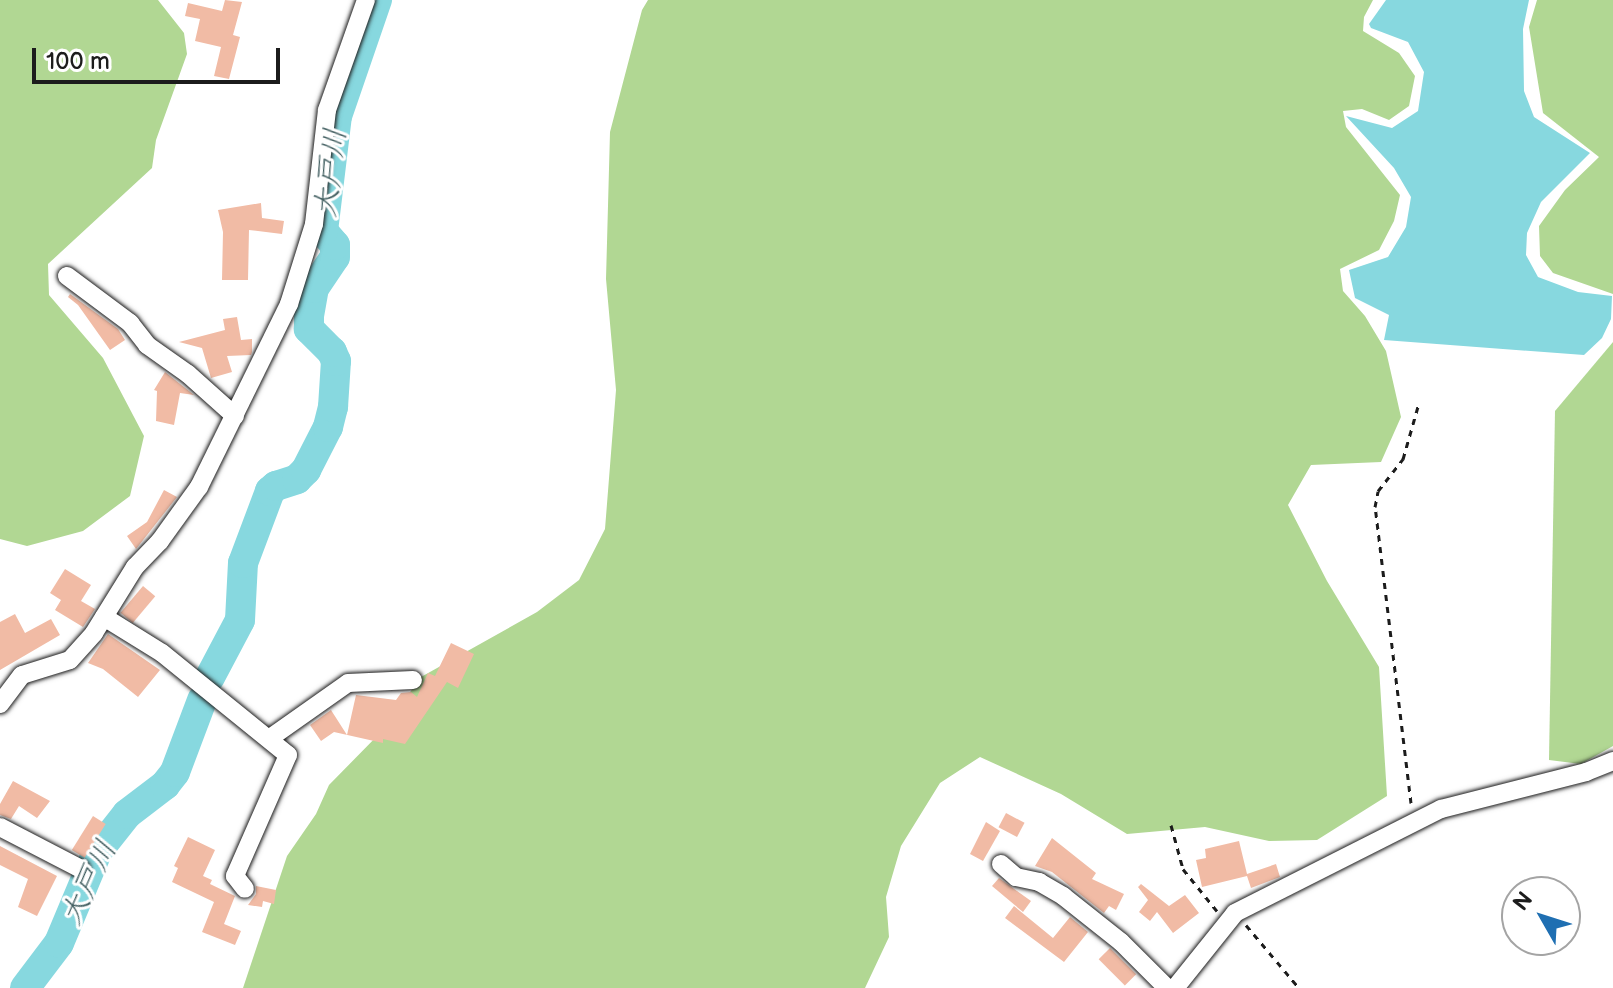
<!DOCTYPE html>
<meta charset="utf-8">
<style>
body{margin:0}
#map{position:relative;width:1613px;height:988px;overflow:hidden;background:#fff;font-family:"Balsamiq Sans","Klee One",sans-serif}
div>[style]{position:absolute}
.green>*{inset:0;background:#b1d793}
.water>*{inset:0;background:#87d8df}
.river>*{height:30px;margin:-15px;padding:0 15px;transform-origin:15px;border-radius:15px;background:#87d8df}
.building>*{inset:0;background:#f1bba5;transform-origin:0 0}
.path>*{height:3px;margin-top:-1.5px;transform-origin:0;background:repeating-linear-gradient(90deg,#1c1c1c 0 6px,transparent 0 12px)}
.roads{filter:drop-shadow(0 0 2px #1c1c1c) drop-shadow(0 0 2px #1c1c1c)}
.minor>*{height:18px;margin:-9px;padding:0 9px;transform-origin:9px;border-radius:9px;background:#fff}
span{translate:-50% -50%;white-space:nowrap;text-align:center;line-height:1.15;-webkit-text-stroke:6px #fff;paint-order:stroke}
.water-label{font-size:30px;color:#415e60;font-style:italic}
.north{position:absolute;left:1501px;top:876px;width:80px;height:80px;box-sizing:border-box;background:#fff;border:2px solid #a4a4a4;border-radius:50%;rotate:309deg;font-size:22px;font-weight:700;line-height:32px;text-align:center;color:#1c1c1c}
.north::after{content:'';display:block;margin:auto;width:28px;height:36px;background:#1f6fb2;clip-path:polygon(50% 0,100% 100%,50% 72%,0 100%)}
.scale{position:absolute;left:32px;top:48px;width:248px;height:36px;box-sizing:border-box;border:4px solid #1c1c1c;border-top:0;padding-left:10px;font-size:24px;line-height:28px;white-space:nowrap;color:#1c1c1c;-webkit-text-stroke:6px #fff;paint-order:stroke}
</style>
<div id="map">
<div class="green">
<div style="clip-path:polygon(0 0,158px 0,184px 33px,187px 54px,156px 140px,152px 168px,48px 264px,49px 295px,103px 358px,144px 436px,130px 496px,83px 531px,27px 546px,0 539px)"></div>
<div style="clip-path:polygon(648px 0,1373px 0,1364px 17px,1363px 31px,1399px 53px,1415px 76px,1409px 106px,1389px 120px,1362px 109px,1343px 111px,1346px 127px,1400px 195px,1394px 221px,1379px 250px,1340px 269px,1343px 291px,1365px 316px,1386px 351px,1401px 417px,1381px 462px,1311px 465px,1288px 505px,1327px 581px,1379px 667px,1387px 796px,1317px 840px,1269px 841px,1205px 827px,1127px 834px,1061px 794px,980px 757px,940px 783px,901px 846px,886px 897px,889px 937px,865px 988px,243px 988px,287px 856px,316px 814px,329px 785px,382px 731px,421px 677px,537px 612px,579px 580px,605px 529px,616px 390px,606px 279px,610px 132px,642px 10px)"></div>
<div style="clip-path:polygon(1537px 0,1613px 0,1613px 294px,1553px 273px,1540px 256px,1539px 226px,1565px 190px,1599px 157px,1543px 113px,1529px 27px)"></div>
<div style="clip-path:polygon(1613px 342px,1613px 746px,1581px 764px,1549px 760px,1555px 411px)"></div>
</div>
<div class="water">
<div style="clip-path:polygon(1386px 0,1529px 0,1523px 29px,1524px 91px,1534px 117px,1590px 153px,1541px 202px,1527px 233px,1526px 255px,1538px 277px,1578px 292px,1612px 296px,1611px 319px,1602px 338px,1584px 355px,1384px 340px,1389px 315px,1355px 298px,1349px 270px,1388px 257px,1406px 227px,1411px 197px,1394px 168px,1346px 116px,1392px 128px,1418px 111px,1424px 72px,1408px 42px,1371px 28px,1369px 24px)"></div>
</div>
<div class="river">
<div style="left:210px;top:677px;width:64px;rotate:-62.2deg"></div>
<div style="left:240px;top:620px;width:57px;rotate:-87deg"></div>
<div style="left:243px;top:563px;width:77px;rotate:-69.4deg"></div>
<div style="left:270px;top:491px;width:8px;rotate:-40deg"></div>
<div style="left:276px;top:486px;width:22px;rotate:-18deg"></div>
<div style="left:297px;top:479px;width:13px;rotate:-45deg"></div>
<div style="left:306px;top:470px;width:48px;rotate:-62.9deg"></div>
<div style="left:328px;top:427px;width:21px;rotate:-76deg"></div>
<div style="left:333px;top:407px;width:46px;rotate:-86.3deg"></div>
<div style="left:336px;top:361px;width:10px;rotate:-114deg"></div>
<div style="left:332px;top:352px;width:33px;rotate:-135deg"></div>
<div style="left:309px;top:329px;width:13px;rotate:-90deg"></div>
<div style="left:309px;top:316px;width:28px;rotate:-80deg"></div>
<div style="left:314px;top:288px;width:37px;rotate:-56deg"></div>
<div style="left:335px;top:257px;width:12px;rotate:-90deg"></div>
<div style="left:335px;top:245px;width:18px;rotate:-131deg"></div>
<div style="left:323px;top:231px;width:116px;rotate:-83.1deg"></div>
<div style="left:337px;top:116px;width:123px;rotate:-71deg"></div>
<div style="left:25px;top:988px;width:56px;rotate:-52.9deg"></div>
<div style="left:59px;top:943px;width:99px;rotate:-67.3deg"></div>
<div style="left:97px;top:852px;width:48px;rotate:-51.7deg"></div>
<div style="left:127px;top:814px;width:48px;rotate:-37.3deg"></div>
<div style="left:165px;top:785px;width:16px;rotate:-52deg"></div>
<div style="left:175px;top:772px;width:77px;rotate:-69.4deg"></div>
</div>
<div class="building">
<div style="clip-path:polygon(225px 0,242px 2px,233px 35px,240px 37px,229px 79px,214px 76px,221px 47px,195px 41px,200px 19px,185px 16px,188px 3px,222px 11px)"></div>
<div style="clip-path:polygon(261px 203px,262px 218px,284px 221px,282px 234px,249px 230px,248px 280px,222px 280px,223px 232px,218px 210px)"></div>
<div style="clip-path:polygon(70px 294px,118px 329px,125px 340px,110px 350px,78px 305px,68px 297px)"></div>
<div style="clip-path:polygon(237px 317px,241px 340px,252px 339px,252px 352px,251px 355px,227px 356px,232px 372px,211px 378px,202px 348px,179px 342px,225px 330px,223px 319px)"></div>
<div style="clip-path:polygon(165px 372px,194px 395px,180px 393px,174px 425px,156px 421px,157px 391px,154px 390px)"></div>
<div style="clip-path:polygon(164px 490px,177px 497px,136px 549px,127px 536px,147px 522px)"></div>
<div style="clip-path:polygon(65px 569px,91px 585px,81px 601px,95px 609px,83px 627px,55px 610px,61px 600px,50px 593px)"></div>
<div style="left:143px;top:586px;width:16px;height:35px;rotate:40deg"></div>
<div style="clip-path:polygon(15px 614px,25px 633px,51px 619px,60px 635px,0 670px,0 622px)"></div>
<div style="clip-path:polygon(108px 634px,160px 670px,138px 697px,103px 669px,88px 663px)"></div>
<div style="clip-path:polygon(451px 643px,474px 654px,458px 688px,447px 682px,405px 744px,383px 739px,383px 743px,334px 732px,321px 741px,310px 725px,331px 710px,347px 735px,356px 695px,396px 700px,401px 693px,411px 692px,417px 697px,428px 673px,435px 676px)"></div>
<div style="clip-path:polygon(13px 781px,50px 801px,37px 818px,19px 806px,11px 819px,0 815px,0 804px)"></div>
<div style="left:1006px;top:813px;width:21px;height:16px;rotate:28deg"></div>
<div style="left:93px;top:816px;width:15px;height:40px;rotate:32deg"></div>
<div style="clip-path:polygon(986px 822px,1000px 831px,983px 861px,970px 854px)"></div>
<div style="clip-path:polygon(188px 837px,215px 850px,203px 876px,212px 880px,210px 884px,235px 896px,224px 924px,241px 931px,235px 945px,202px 932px,214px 902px,172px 882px,178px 868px,174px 866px)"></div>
<div style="clip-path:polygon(1052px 838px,1096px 873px,1092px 879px,1124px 894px,1116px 910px,1109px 906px,1104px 913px,1052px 872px,1035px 866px)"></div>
<div style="clip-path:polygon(1239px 841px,1247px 874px,1276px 864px,1280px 877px,1251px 888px,1247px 876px,1202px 887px,1196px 860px,1206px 858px,1205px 849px)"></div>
<div style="clip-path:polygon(0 846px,57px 876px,37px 916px,18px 907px,28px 879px,0 865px)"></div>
<div style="clip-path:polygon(999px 878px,1031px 901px,1023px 912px,992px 886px)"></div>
<div style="clip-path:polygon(1141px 884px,1169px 906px,1185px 895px,1199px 913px,1173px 933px,1157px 912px,1150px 921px,1139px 912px,1148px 900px,1138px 887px)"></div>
<div style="clip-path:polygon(256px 886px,276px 890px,274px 904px,263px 901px,262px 907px,248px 905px,256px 894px)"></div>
<div style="clip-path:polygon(1014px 906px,1053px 938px,1070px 917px,1088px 932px,1064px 962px,1005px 918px)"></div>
<div style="left:1110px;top:948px;width:37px;height:16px;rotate:45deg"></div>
</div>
<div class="path">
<div style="left:1411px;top:803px;width:298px;rotate:-96.9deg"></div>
<div style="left:1375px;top:507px;width:16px;rotate:-79deg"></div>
<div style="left:1378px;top:491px;width:41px;rotate:-52deg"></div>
<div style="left:1403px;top:459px;width:58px;rotate:-74.1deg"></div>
<div style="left:1171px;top:825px;width:46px;rotate:74.7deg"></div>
<div style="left:1183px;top:869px;width:54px;rotate:51deg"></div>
<div style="left:1246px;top:925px;width:82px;rotate:49.9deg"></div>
</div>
<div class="roads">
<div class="minor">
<div style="left:67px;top:276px;width:79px;rotate:36.7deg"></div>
<div style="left:130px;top:323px;width:28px;rotate:52deg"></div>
<div style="left:147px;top:345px;width:50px;rotate:35.3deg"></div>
<div style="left:188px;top:374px;width:63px;rotate:41.8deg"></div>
<div style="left:104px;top:617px;width:68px;rotate:31.8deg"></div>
<div style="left:162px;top:653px;width:162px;rotate:39deg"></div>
<div style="left:288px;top:755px;width:132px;rotate:113.7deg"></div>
<div style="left:235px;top:876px;width:16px;rotate:52deg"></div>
<div style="left:0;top:704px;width:36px;rotate:-53deg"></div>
<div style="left:22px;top:675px;width:50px;rotate:-17.4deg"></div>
<div style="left:70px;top:660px;width:36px;rotate:-48deg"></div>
<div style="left:94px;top:633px;width:78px;rotate:-58.2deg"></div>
<div style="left:135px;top:567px;width:36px;rotate:-46deg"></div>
<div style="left:160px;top:541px;width:67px;rotate:-54.2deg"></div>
<div style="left:199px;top:487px;width:204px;rotate:-63.8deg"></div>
<div style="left:289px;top:304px;width:84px;rotate:-72.6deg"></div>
<div style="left:314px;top:224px;width:115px;rotate:-83.5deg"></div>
<div style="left:327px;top:110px;width:117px;rotate:-70.5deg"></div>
<div style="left:270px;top:738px;width:95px;rotate:-35.2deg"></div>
<div style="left:348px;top:683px;width:65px;rotate:-2.6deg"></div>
<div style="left:0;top:827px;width:91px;rotate:27.4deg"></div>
<div style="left:1001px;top:864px;width:20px;rotate:41deg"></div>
<div style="left:1016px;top:877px;width:24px;rotate:12deg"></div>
<div style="left:1039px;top:882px;width:28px;rotate:30deg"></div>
<div style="left:1063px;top:896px;width:74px;rotate:38.4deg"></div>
<div style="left:1121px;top:942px;width:65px;rotate:45deg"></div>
<div style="left:1175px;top:988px;width:96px;rotate:-51.3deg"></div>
<div style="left:1235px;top:913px;width:231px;rotate:-26.8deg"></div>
<div style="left:1441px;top:809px;width:150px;rotate:-14.3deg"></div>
<div style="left:1586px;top:772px;width:29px;rotate:-22deg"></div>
</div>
</div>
<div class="water-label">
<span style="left:331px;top:173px;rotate:-83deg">大戸川</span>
<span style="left:89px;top:883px;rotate:-64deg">大戸川</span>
</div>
<div class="north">N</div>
<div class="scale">100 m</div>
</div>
